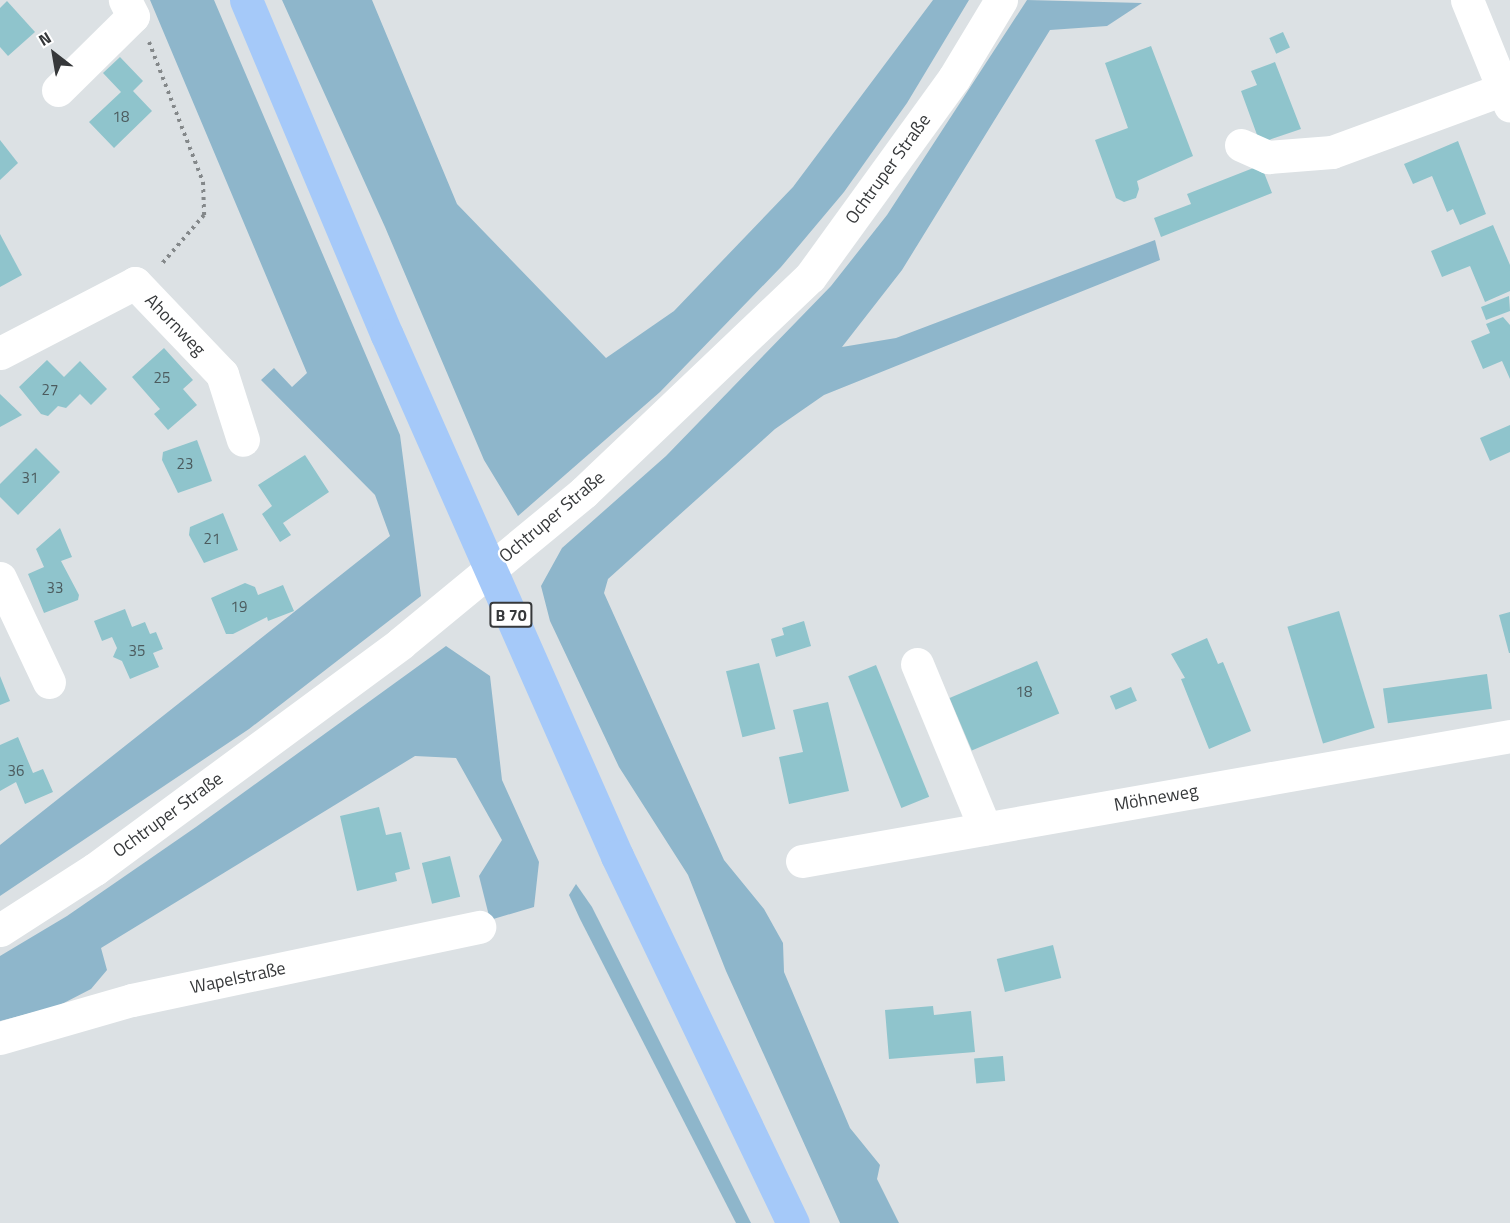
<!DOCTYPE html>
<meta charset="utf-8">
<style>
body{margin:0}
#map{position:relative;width:1510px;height:1223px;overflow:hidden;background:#dce1e4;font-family:"Titillium Web",sans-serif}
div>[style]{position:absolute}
.green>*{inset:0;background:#8eb6cb}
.building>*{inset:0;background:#8fc4cc;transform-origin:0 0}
.path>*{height:4px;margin-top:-2px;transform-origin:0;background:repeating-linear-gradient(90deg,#84888a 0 3px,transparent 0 7.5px)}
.minor>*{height:33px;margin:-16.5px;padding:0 16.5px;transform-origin:16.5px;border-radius:16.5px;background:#fff}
.highway>*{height:33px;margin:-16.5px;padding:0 16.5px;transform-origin:16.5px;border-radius:16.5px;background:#a5c9f9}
span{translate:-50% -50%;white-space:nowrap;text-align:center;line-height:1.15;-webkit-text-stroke:4.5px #fff;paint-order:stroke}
.number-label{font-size:15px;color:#4c5b5e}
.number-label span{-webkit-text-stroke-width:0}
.shield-label span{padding:2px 4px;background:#fff;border:2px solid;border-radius:4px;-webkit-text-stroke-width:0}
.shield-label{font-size:16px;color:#36383a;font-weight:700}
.street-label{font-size:18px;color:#36383a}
.north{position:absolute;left:24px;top:24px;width:60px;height:60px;-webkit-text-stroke:4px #fff;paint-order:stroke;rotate:329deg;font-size:16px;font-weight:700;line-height:24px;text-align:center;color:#36383a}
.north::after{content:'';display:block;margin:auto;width:21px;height:27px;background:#36383a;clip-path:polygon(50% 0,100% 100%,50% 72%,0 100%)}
</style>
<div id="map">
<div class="green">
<div style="clip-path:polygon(150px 0,214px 0,400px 435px,421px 596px,249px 729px,0 896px,0 845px,390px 536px,375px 495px,261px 380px,274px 368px,292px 387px,307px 373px)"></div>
<div style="clip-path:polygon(282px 0,372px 0,457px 204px,606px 358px,674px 311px,793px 187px,933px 0,969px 0,907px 103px,844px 192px,781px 267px,660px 392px,518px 516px,484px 460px,385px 227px)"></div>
<div style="clip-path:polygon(1027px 0,1142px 3px,1107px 26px,1050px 30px,902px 270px,842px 347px,896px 338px,1155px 240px,1160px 260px,824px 395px,775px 429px,608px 579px,604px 593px,724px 860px,764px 909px,783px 943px,784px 972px,850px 1128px,880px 1165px,877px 1179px,899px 1223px,840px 1223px,726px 971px,688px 875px,619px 767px,550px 621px,541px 586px,562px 548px,666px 456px,831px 286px,887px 215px)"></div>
<div style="clip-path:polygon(446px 646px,490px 676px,502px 780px,539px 862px,534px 907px,490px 920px,479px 876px,502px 840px,456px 758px,415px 756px,101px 948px,107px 970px,91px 989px,58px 1006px,0 1021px,0 956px,67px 916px,196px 827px)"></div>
<div style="clip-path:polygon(576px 884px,592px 907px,751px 1223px,736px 1223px,580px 919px,569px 895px)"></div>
</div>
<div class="building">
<div style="clip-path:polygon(7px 1px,35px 32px,8px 56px,0 47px,0 8px)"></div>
<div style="left:1283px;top:32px;width:17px;height:15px;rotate:66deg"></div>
<div style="clip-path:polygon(1151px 46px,1193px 156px,1137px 181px,1139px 189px,1136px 198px,1124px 202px,1116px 198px,1095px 140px,1128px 128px,1105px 63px)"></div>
<div style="clip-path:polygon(120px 57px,143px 81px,133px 91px,152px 111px,114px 148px,89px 122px,121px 92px,103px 73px)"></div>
<div style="clip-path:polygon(1275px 62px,1301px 129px,1260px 143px,1241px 91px,1257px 85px,1251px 71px)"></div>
<div style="clip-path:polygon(0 140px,18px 163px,0 180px)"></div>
<div style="clip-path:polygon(1458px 141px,1486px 214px,1460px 225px,1453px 209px,1447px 212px,1432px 176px,1413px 184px,1404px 164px)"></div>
<div style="clip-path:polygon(1261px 165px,1272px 193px,1161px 237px,1154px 218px,1191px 204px,1187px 194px)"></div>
<div style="clip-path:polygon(1493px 225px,1510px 265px,1510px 291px,1485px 302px,1470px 266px,1442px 277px,1431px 251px)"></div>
<div style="clip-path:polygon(0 234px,22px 275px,0 287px)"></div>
<div style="clip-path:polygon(1509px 296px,1510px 311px,1486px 320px,1481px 307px)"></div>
<div style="clip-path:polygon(1503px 317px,1510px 325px,1510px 379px,1502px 361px,1483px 369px,1471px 341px,1490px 333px,1486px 324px)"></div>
<div style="clip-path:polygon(164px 348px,193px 380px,183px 389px,197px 405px,168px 430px,154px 414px,160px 409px,132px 377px)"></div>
<div style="clip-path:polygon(47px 360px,64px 377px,80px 361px,107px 389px,91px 405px,80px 394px,66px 408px,58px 406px,48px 416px,41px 414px,19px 387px)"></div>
<div style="clip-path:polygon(0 394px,22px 415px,0 427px)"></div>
<div style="clip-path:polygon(1510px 425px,1510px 452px,1490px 461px,1480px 438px)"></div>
<div style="clip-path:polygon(197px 440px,212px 481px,178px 493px,162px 460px,163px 452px)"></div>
<div style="clip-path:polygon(36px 448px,60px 472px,18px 515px,0 497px,0 484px)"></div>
<div style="clip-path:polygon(305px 455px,329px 492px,283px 523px,291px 535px,280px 542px,262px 514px,272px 506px,258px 485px)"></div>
<div style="clip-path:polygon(223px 513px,238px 550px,204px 563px,189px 535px,190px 527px)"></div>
<div style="clip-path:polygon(60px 528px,72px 557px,61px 561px,79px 595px,78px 600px,44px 613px,28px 574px,44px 567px,36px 549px)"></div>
<div style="clip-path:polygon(245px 583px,255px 587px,258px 595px,283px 585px,294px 611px,268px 621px,267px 617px,233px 634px,226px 634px,211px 598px)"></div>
<div style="clip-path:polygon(125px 609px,132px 627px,145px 622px,150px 634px,156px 632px,163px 649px,153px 653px,159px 667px,130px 679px,122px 661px,113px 657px,117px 648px,112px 637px,102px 641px,94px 621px)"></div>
<div style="left:1339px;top:611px;width:122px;height:54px;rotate:73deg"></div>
<div style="clip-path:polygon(1510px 612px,1510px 653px,1509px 653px,1499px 615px)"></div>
<div style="clip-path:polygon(804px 621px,811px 646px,776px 657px,771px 639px,784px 635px,782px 628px)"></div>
<div style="clip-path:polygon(1207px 638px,1218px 664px,1223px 662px,1251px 731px,1209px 749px,1181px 679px,1185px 678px,1171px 654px)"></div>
<div style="left:1037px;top:661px;width:57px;height:95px;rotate:67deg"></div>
<div style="left:759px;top:663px;width:68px;height:34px;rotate:76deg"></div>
<div style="left:876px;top:665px;width:142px;height:30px;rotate:68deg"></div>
<div style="left:1487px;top:674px;width:35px;height:105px;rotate:82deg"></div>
<div style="clip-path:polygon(0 676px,10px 701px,0 705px)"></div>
<div style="left:1131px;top:687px;width:15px;height:23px;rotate:67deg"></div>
<div style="clip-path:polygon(828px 702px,849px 791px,789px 804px,779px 757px,803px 752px,793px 710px)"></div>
<div style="clip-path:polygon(18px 737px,33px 773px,43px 769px,53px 792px,25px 804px,16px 782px,0 791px,0 745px)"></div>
<div style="clip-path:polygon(379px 807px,386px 835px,401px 832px,410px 869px,395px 873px,397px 881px,357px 891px,340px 816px)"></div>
<div style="left:450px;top:856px;width:42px;height:29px;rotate:76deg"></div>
<div style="left:1053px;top:945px;width:34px;height:58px;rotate:76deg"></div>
<div style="clip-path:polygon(933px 1006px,934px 1015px,971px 1011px,975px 1052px,889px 1059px,885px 1010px)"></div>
<div style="left:1003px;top:1056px;width:25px;height:29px;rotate:85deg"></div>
</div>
<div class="path">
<div style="left:149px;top:42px;width:150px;rotate:68.9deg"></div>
<div style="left:203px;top:182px;width:33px;rotate:88deg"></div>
<div style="left:204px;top:215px;width:67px;rotate:130.8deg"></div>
</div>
<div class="minor">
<div style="left:1467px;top:0;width:114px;rotate:67.9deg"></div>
<div style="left:58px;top:90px;width:105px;rotate:-44.6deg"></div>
<div style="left:133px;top:16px;width:18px;rotate:-117deg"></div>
<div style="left:1241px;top:145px;width:30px;rotate:24deg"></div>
<div style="left:1268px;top:157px;width:64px;rotate:-4.5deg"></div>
<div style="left:1332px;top:152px;width:182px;rotate:-20.2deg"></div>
<div style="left:0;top:353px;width:152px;rotate:-27.4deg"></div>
<div style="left:135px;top:283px;width:126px;rotate:46.3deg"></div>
<div style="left:222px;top:374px;width:69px;rotate:72.3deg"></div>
<div style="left:0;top:578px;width:115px;rotate:64.8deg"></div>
<div style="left:917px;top:664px;width:178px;rotate:67.5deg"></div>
<div style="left:802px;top:861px;width:719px;rotate:-10.01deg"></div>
<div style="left:0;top:930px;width:113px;rotate:-32.7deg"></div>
<div style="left:95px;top:869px;width:380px;rotate:-36.4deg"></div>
<div style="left:401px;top:643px;width:237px;rotate:-39.5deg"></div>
<div style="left:584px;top:492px;width:312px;rotate:-43.6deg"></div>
<div style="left:810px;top:277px;width:246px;rotate:-54.1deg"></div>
<div style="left:954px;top:78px;width:91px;rotate:-58.9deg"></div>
<div style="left:0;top:1038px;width:137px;rotate:-16.1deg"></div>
<div style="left:132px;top:1000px;width:355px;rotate:-11.9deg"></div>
</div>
<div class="highway">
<div style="left:246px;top:0;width:363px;rotate:67.2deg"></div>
<div style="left:387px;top:335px;width:570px;rotate:66.18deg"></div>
<div style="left:617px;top:856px;width:407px;rotate:64.4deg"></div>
</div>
<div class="number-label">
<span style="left:121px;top:117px">18</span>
<span style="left:162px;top:378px">25</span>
<span style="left:50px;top:390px">27</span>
<span style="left:185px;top:464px">23</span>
<span style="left:30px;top:478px">31</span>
<span style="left:212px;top:539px">21</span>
<span style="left:55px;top:588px">33</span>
<span style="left:239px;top:607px">19</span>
<span style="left:137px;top:651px">35</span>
<span style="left:1024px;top:692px">18</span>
<span style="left:16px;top:771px">36</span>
</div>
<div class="shield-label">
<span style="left:511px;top:615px">B 70</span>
</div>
<div class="street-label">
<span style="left:888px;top:169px;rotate:-54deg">Ochtruper Straße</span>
<span style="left:175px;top:325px;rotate:46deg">Ahornweg</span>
<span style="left:552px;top:517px;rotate:-40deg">Ochtruper Straße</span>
<span style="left:1156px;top:798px;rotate:-10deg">Möhneweg</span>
<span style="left:168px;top:815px;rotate:-36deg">Ochtruper Straße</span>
<span style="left:238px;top:978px;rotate:-12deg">Wapelstraße</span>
</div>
<div class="north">N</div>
</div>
